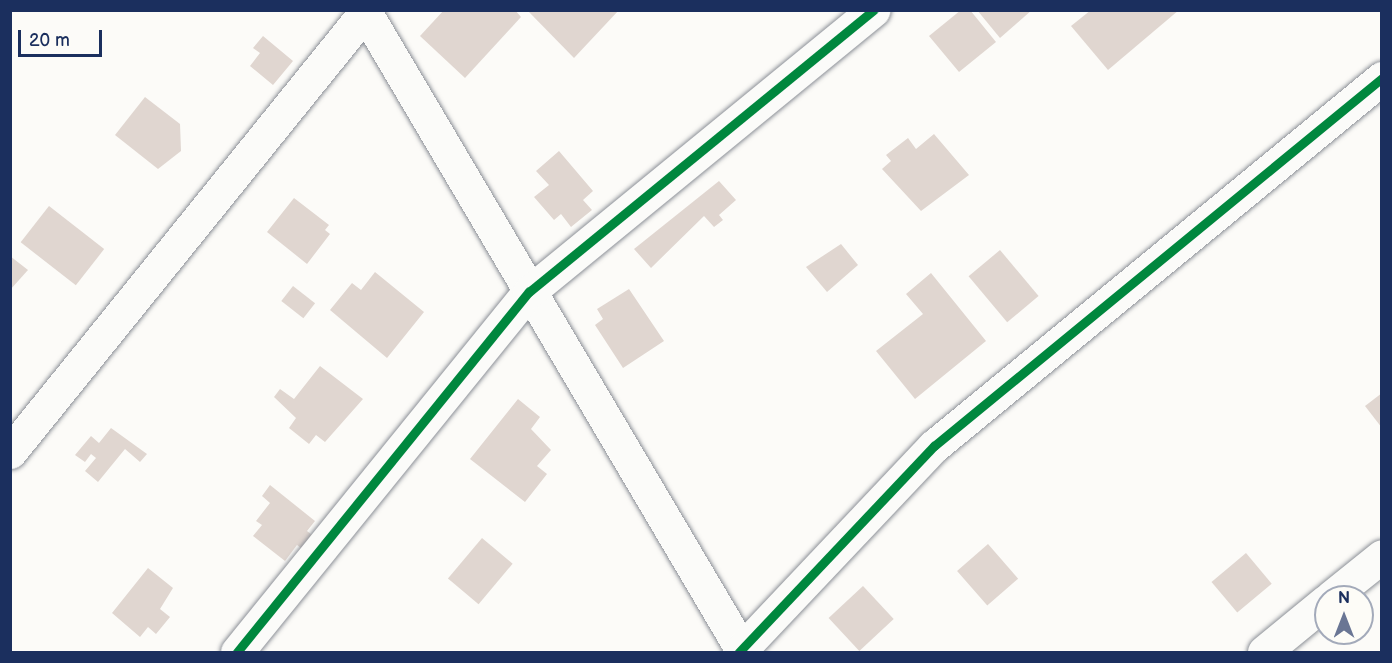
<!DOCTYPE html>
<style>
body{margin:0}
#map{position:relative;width:1392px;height:663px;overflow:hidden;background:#fcfbf8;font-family:"Balsamiq Sans",sans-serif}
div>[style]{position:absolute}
.building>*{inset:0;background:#e0d6d0;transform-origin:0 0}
.roads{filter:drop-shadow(0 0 2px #8c9097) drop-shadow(0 0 2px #8c9097)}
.minor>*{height:33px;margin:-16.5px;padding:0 16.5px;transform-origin:16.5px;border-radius:16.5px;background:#fbfbf9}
.cycleway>*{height:9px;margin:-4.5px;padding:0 4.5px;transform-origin:4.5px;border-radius:4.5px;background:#00873e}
span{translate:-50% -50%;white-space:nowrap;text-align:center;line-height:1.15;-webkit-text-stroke:6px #fdfcf7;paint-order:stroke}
.frame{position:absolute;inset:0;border:12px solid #1b2f5e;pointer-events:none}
.north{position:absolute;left:1314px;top:585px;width:60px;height:60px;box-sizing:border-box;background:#fdfcf7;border:2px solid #a3aaba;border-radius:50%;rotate:0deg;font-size:16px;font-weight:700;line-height:24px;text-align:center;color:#1b2f5e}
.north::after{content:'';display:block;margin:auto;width:21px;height:27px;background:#6a7694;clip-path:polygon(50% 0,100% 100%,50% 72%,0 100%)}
.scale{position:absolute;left:18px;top:30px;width:84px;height:27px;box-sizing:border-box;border:3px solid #1b2f5e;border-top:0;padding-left:8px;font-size:18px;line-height:21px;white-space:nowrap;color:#1b2f5e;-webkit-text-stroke:4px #fdfcf7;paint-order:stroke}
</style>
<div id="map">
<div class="building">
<div style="clip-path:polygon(444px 10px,515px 10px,521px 17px,465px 78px,420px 36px)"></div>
<div style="clip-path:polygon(527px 10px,619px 10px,574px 58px)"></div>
<div style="clip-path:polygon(961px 10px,970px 10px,996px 42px,959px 72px,929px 36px)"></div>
<div style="clip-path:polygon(977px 10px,1032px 10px,1000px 38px)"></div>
<div style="clip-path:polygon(1091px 10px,1179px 10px,1108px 70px,1071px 26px)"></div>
<div style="clip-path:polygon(263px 36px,293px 61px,273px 85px,250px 66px,260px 53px,253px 48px)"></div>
<div style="clip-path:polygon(145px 97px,180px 124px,181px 151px,158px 169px,115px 135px)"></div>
<div style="clip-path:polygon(934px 134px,969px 175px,921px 211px,882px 169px,891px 161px,886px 155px,908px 138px,916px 149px)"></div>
<div style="clip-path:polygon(559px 151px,593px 191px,583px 200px,592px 210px,571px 227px,561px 214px,554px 220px,534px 197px,549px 185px,536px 171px)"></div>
<div style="clip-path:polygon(719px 181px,736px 200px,719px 215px,723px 220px,714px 227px,704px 216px,651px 268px,634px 249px)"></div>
<div style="clip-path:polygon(294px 198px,329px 225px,325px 230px,330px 234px,307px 264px,267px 232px)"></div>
<div style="left:49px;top:206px;width:70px;height:46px;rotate:38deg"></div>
<div style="clip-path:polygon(841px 244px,858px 265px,827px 292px,806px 267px)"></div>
<div style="left:1000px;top:250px;width:60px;height:41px;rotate:50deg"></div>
<div style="clip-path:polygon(10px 256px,28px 270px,10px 290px)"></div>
<div style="clip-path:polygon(375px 272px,424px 312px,387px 358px,330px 310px,352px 283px,361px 290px)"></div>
<div style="clip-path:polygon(931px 273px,986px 341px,915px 399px,876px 351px,923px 314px,906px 294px)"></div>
<div style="left:293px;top:286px;width:28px;height:19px;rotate:38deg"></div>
<div style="clip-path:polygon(629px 289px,664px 341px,623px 368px,595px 325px,603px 319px,597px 309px)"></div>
<div style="clip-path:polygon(320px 366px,363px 399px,325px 442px,316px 435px,309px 444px,289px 428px,296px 418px,274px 397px,280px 389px,294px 399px)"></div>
<div style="clip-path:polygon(1382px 393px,1382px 428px,1365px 406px)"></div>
<div style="clip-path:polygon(518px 399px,540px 417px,531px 429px,551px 450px,537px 466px,547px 474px,525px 502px,470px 459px)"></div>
<div style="clip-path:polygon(111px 428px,147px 454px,140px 462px,125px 449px,98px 482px,85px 471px,96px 458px,91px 454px,85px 462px,75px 455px,91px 436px,99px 443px)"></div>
<div style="clip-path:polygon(270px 485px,315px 521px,307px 531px,320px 541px,309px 554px,297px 545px,285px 561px,253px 536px,262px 525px,256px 521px,270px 503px,262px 496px)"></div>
<div style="left:482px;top:538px;width:40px;height:53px;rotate:40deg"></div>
<div style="left:988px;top:544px;width:46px;height:41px;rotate:49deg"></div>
<div style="left:1246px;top:553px;width:40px;height:45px;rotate:50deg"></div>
<div style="clip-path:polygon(148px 568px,173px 588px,160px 609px,170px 617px,156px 634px,148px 627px,140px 637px,112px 613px)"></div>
<div style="left:863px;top:586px;width:45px;height:47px;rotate:47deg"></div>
</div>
<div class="roads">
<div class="minor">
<div style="left:364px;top:10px;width:746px;rotate:59.44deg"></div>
<div style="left:10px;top:452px;width:568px;rotate:-51.07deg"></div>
<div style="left:1331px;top:597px;width:65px;rotate:-38.8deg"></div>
<div style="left:237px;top:652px;width:464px;rotate:-51deg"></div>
<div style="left:529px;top:292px;width:445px;rotate:-39.3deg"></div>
<div style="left:739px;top:652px;width:284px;rotate:-46.6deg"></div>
<div style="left:934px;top:446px;width:580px;rotate:-39.4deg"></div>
<div style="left:1264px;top:652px;width:80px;rotate:-39.4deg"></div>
</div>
</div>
<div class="cycleway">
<div style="left:237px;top:652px;width:464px;rotate:-51deg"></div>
<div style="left:529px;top:292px;width:445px;rotate:-39.3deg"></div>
<div style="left:739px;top:652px;width:284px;rotate:-46.6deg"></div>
<div style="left:934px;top:446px;width:580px;rotate:-39.4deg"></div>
</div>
<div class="frame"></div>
<div class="north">N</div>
<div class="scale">20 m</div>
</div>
